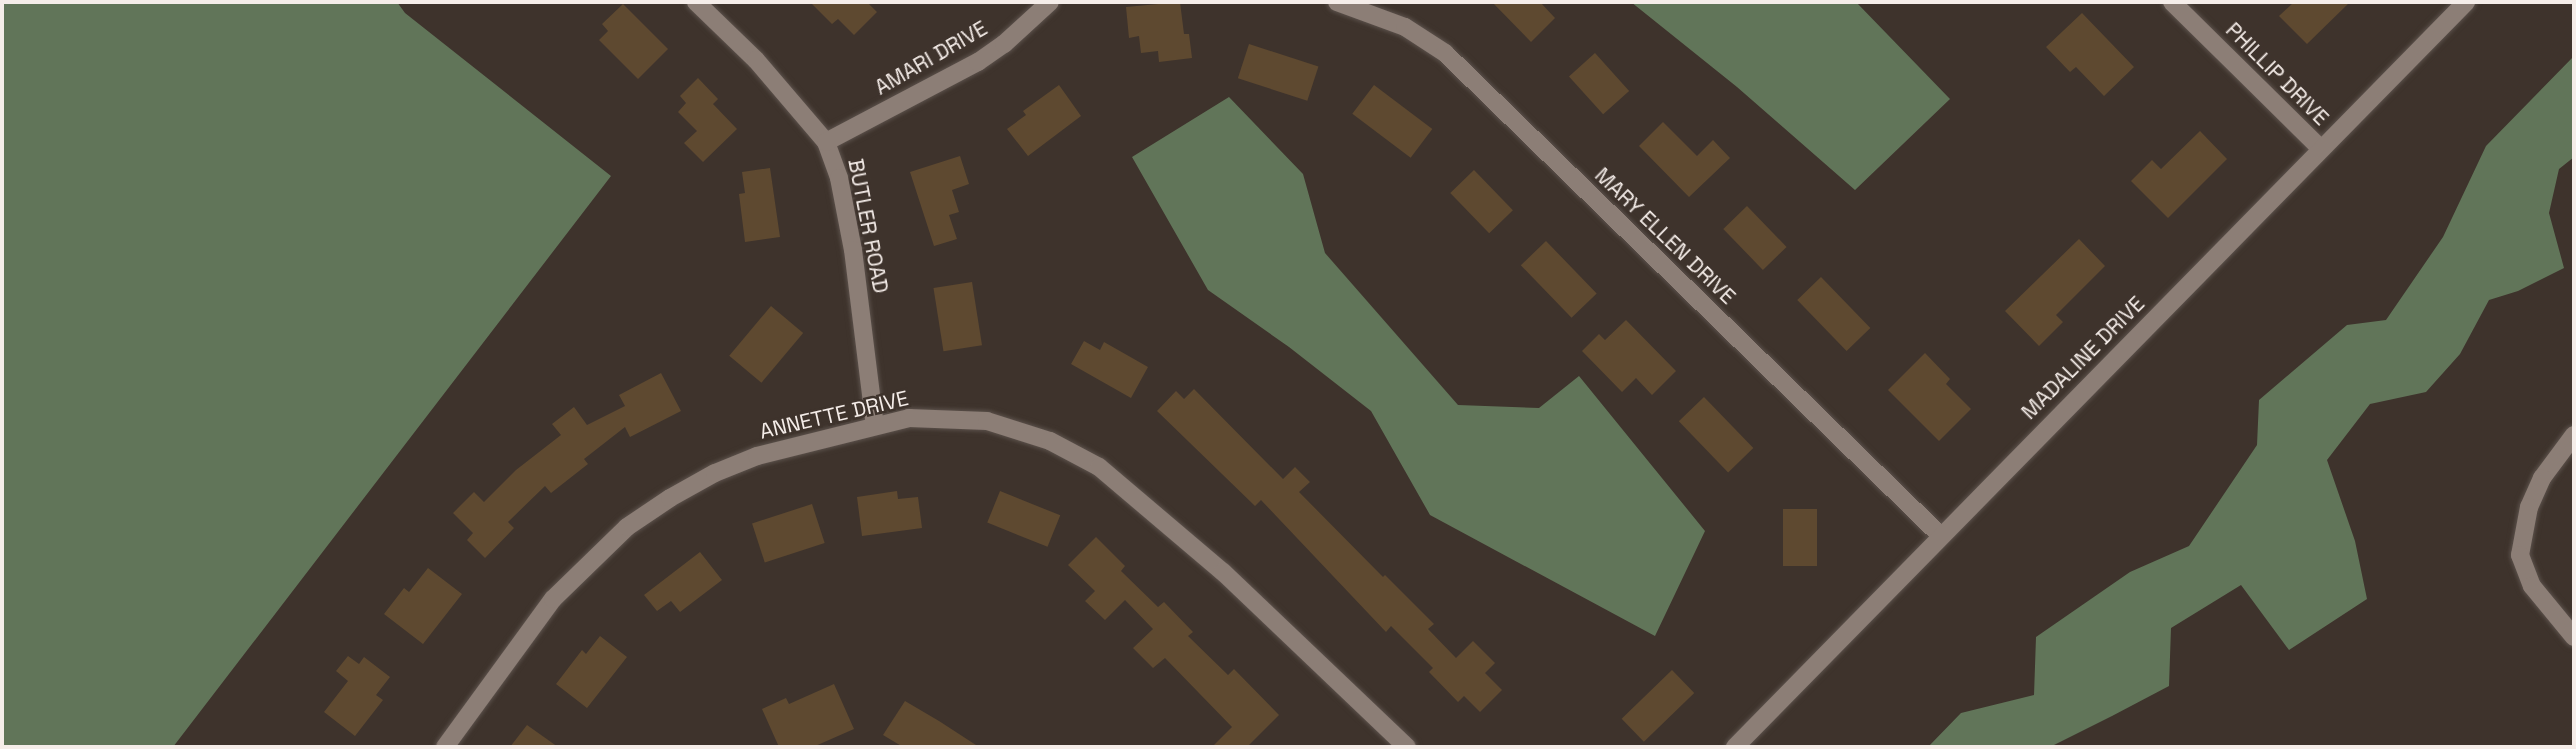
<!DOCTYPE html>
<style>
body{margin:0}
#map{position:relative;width:2576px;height:749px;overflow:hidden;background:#3e332c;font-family:"Space Grotesk",sans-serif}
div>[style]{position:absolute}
.forest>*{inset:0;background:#617559}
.building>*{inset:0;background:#5e4930;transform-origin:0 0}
.roads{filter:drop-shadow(0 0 2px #5b514b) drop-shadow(0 0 2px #5b514b)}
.minor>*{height:18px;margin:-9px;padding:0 9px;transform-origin:9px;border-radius:9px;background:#8c7e76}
span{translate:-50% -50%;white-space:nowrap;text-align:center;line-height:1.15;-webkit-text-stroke:5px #3e332c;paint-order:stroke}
.street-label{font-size:21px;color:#f5ede9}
.frame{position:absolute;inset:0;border:4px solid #f5ede9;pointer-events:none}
</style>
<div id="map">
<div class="forest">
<div style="clip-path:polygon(2px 2px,397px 2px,405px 13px,611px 176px,173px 747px,2px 747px)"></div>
<div style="clip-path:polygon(1631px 2px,1856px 2px,1950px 99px,1855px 190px,1737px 87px)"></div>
<div style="clip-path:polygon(2574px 56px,2574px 157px,2559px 169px,2549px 213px,2564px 268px,2518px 291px,2489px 300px,2460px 354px,2426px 392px,2370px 404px,2327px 460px,2355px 541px,2367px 599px,2289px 650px,2241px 585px,2171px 628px,2169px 686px,2112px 716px,2050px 747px,1928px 747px,1961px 713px,2034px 695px,2036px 637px,2130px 572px,2189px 546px,2257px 445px,2259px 400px,2347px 325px,2386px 320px,2443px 237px,2486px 146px)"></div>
<div style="clip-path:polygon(1229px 97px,1303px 174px,1325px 253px,1458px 405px,1539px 408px,1579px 376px,1705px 531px,1655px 636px,1430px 515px,1371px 411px,1289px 347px,1208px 290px,1132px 157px)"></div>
</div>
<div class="building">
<div style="clip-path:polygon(810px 2px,867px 2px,877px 12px,854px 35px,838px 19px,832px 24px)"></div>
<div style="clip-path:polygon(1180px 2px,1184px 34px,1189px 34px,1192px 58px,1159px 62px,1158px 51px,1141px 53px,1139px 36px,1129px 38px,1126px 7px)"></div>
<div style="clip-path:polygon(1492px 2px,1540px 2px,1555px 18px,1531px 42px)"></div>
<div style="clip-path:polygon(2294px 2px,2350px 2px,2307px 44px,2279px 16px)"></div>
<div style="clip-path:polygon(623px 4px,668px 49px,638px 79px,599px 40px,608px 31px,602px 24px)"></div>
<div style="clip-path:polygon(2082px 13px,2134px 67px,2104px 96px,2076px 67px,2070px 72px,2046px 47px)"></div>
<div style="left:1249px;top:44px;width:73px;height:36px;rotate:18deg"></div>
<div style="left:1595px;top:53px;width:51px;height:35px;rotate:48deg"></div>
<div style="clip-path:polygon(698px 78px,718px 99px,713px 104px,737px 129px,703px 162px,684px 143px,697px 131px,678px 112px,686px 103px,680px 96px)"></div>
<div style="clip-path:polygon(1059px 85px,1081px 116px,1028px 156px,1007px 129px,1026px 115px,1023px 111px)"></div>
<div style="left:1374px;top:85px;width:73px;height:36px;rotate:37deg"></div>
<div style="clip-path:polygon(1663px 122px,1697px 156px,1713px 140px,1730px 158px,1689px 197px,1639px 146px)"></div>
<div style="clip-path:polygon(2200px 131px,2227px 159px,2168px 218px,2131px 181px,2152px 160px,2161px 169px)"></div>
<div style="clip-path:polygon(960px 156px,969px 184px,952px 190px,959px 212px,949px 215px,957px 239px,934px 246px,910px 172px)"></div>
<div style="clip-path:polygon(770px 168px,780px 237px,745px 242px,739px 194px,745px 193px,742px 172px)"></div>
<div style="left:1474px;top:170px;width:56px;height:33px;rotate:46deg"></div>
<div style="left:1747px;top:206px;width:57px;height:33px;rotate:46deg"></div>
<div style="clip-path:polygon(2079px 239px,2105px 266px,2056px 315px,2063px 322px,2039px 346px,2005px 311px)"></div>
<div style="left:1546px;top:241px;width:73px;height:35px;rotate:46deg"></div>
<div style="left:1821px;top:277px;width:71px;height:33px;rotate:46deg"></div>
<div style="left:972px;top:282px;width:64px;height:39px;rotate:81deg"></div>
<div style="left:771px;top:306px;width:42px;height:65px;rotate:40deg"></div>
<div style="clip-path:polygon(1626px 320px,1676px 371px,1652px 395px,1636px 378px,1622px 392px,1582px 351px,1599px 334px,1605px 340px)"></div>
<div style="clip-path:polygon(1084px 341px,1100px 350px,1104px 342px,1148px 367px,1131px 398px,1071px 364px)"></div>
<div style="clip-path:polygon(1925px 353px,1950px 379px,1946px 384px,1971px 409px,1939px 441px,1888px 390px)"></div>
<div style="clip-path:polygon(661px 373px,681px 411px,630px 437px,625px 427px,584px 459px,588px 464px,551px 493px,545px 486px,508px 522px,514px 528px,485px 558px,467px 540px,473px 533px,453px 513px,474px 492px,484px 502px,516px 470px,561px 435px,552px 424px,574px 407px,587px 425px,625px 406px,619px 395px)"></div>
<div style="clip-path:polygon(1194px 389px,1283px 479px,1295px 467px,1310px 482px,1299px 492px,1383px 577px,1385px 575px,1434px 624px,1428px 629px,1456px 658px,1473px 641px,1495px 663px,1485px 673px,1502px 690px,1480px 712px,1464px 696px,1458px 702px,1429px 672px,1433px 668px,1391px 626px,1386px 632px,1261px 500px,1255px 506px,1157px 411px,1176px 391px,1184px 399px)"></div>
<div style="left:1704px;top:397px;width:71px;height:35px;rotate:46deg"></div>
<div style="clip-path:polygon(897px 491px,898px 499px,918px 497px,922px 528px,862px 536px,857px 497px)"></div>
<div style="left:1000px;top:491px;width:65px;height:34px;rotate:22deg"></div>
<div style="left:812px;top:504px;width:41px;height:63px;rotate:72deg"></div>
<div style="left:1783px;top:509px;width:34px;height:57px"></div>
<div style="clip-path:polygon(1096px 537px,1125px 566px,1121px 571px,1158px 607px,1164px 602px,1193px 632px,1188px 636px,1228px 675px,1234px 669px,1279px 715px,1247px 747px,1212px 747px,1232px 727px,1165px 658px,1153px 668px,1133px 648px,1153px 629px,1125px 600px,1105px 620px,1085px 601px,1095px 591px,1068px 565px)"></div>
<div style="clip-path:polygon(700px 552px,722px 580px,680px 612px,671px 601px,657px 611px,644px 595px)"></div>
<div style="clip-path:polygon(428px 568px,462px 594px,423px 644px,384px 614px,404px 588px,409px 592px)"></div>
<div style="clip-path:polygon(600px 636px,627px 657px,587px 708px,556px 684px,582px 650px,586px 654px)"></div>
<div style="clip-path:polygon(348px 656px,359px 664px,364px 657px,390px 677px,376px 695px,383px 700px,355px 736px,324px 712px,348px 681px,336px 671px)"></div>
<div style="left:1672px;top:670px;width:32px;height:70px;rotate:46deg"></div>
<div style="clip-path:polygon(834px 684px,854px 729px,813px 747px,779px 747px,762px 709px,786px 698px,789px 704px)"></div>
<div style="clip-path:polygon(905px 701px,939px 721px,979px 747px,903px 747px,883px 735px)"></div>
<div style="clip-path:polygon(527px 725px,558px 747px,510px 747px)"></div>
</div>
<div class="roads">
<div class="minor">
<div style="left:696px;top:2px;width:83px;rotate:44deg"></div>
<div style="left:756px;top:60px;width:108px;rotate:49.5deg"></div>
<div style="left:826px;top:142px;width:38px;rotate:70deg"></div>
<div style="left:839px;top:178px;width:73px;rotate:79deg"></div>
<div style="left:853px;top:250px;width:177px;rotate:82.9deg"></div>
<div style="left:1337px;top:2px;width:72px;rotate:20.2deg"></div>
<div style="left:1405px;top:27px;width:48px;rotate:33deg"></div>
<div style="left:1445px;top:53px;width:691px;rotate:44.24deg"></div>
<div style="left:2172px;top:2px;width:209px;rotate:44.6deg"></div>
<div style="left:826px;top:142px;width:172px;rotate:-27.8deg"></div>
<div style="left:978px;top:62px;width:32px;rotate:-35deg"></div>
<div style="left:1004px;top:44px;width:62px;rotate:-42.4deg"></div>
<div style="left:2574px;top:435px;width:54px;rotate:126.7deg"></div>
<div style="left:2542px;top:478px;width:32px;rotate:114deg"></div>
<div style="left:2529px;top:507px;width:49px;rotate:100.6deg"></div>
<div style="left:2520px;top:555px;width:33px;rotate:69deg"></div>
<div style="left:2532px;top:586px;width:66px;rotate:50.5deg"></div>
<div style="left:445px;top:747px;width:183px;rotate:-53.9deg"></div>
<div style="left:553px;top:599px;width:103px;rotate:-44.2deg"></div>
<div style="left:627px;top:527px;width:52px;rotate:-34deg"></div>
<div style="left:670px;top:498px;width:51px;rotate:-29.1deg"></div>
<div style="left:715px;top:473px;width:45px;rotate:-22deg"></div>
<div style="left:757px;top:456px;width:157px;rotate:-14deg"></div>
<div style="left:909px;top:418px;width:78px;rotate:2.2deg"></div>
<div style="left:987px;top:421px;width:66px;rotate:17.6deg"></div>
<div style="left:1050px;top:441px;width:55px;rotate:28deg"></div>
<div style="left:1099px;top:467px;width:162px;rotate:40.3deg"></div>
<div style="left:1223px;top:572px;width:254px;rotate:43.6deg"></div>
<div style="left:1735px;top:747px;width:1044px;rotate:-45.54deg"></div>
</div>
</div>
<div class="street-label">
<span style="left:931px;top:58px;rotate:-30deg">AMARI DRIVE</span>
<span style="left:2277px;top:74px;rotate:45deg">PHILLIP DRIVE</span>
<span style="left:868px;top:226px;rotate:79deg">BUTLER ROAD</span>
<span style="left:1665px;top:236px;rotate:44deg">MARY ELLEN DRIVE</span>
<span style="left:2083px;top:358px;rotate:-45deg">MADALINE DRIVE</span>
<span style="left:834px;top:415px;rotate:-13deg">ANNETTE DRIVE</span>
</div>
<div class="frame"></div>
</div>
